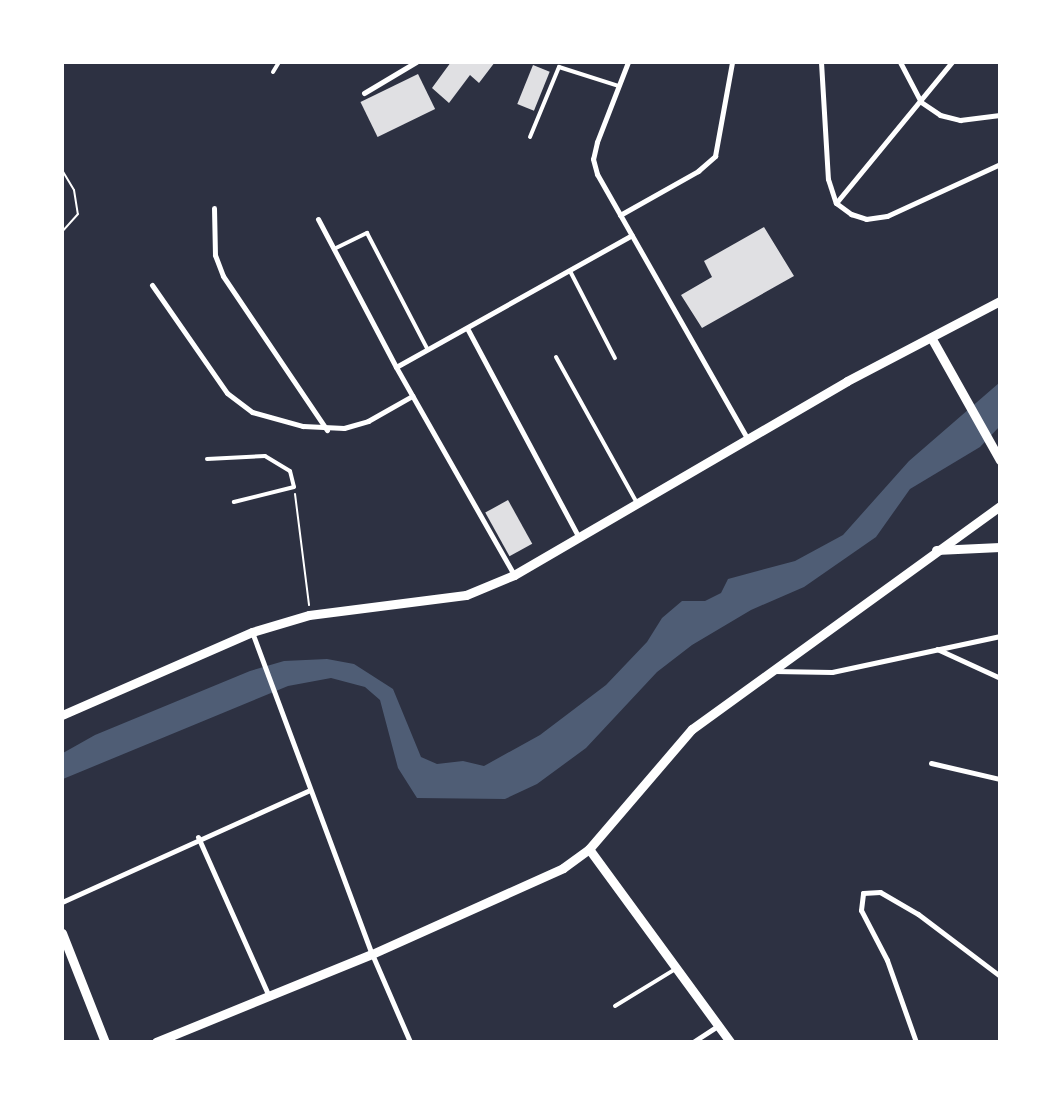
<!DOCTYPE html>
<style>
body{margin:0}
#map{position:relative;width:1062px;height:1104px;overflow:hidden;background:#2d3142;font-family:"Public Sans",sans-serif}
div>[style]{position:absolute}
.water>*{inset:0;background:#4f5d75}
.building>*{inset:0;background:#e0e0e3;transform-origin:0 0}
.path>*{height:2px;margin:-1px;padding:0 1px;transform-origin:1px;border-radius:1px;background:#fff}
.service>*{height:4px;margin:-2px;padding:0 2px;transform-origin:2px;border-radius:2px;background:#fff}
.minor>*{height:5px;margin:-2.5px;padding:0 2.5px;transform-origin:2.5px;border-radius:2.5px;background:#fff}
.tertiary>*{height:9px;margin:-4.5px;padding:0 4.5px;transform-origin:4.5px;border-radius:4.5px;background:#fff}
span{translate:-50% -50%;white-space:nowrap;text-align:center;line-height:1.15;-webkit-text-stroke:4.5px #fff;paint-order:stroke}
.frame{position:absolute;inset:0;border:64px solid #fff;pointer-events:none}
</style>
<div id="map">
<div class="water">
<div style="clip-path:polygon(999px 383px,999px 427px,980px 447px,910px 489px,876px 537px,804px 587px,751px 610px,692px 645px,657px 672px,586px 748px,537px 784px,505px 799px,417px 798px,398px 768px,380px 700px,365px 687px,331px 678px,288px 686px,63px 779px,63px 753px,95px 735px,250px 671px,284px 661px,327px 659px,354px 664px,393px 689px,421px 757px,437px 764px,463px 761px,484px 766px,540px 735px,606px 685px,647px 642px,662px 618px,682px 601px,705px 601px,721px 593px,728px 579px,795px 561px,843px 535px,909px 461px)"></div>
</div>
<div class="building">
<div style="clip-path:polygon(451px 62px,495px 62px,479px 83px,470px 75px,449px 103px,432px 88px)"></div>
<div style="left:533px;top:65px;width:18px;height:42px;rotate:22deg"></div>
<div style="left:418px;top:74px;width:39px;height:64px;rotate:64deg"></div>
<div style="clip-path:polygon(764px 227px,794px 276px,702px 328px,681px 295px,712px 277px,704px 261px)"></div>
<div style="left:508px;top:500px;width:50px;height:26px;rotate:61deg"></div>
</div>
<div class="path">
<div style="left:62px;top:170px;width:23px;rotate:59deg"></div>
<div style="left:74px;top:190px;width:24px;rotate:81deg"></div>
<div style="left:78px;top:214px;width:24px;rotate:132deg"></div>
<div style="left:295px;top:494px;width:112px;rotate:82.8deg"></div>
</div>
<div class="service">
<div style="left:273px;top:72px;width:12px;rotate:-59deg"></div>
<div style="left:530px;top:137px;width:76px;rotate:-67.5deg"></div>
<div style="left:559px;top:67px;width:63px;rotate:17.6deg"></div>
<div style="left:334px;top:249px;width:37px;rotate:-26deg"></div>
<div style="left:367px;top:233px;width:132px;rotate:62.5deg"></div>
<div style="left:570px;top:271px;width:98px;rotate:62.7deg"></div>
<div style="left:556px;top:357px;width:167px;rotate:61deg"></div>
<div style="left:207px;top:459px;width:58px;rotate:-3deg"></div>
<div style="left:265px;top:456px;width:29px;rotate:31deg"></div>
<div style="left:290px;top:471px;width:16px;rotate:76deg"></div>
<div style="left:294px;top:487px;width:62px;rotate:166deg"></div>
<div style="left:615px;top:1006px;width:73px;rotate:-31.5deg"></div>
</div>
<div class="minor">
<div style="left:628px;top:62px;width:86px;rotate:111.2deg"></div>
<div style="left:597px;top:142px;width:17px;rotate:103deg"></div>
<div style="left:593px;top:159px;width:16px;rotate:75deg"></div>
<div style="left:597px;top:174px;width:304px;rotate:60.4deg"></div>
<div style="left:821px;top:62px;width:117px;rotate:86.6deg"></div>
<div style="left:828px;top:179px;width:25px;rotate:72deg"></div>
<div style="left:836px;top:203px;width:19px;rotate:36deg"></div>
<div style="left:851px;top:214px;width:16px;rotate:18deg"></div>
<div style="left:866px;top:219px;width:21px;rotate:-8deg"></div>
<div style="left:887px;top:216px;width:124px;rotate:-24.7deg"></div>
<div style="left:900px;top:62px;width:45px;rotate:62.3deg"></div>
<div style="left:921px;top:102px;width:23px;rotate:34deg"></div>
<div style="left:940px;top:115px;width:21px;rotate:14deg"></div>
<div style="left:960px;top:120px;width:40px;rotate:-7.1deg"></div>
<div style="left:364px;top:93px;width:61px;rotate:-30.8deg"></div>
<div style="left:836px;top:203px;width:183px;rotate:-50.6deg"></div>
<div style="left:214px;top:208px;width:47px;rotate:88.8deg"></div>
<div style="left:215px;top:255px;width:22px;rotate:69deg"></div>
<div style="left:223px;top:276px;width:186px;rotate:56deg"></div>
<div style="left:620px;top:215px;width:90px;rotate:-29.4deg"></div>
<div style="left:698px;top:171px;width:23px;rotate:-41deg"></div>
<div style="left:715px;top:156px;width:96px;rotate:-79.7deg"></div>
<div style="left:318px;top:219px;width:167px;rotate:62.2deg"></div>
<div style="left:396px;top:367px;width:239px;rotate:60.4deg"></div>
<div style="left:152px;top:285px;width:131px;rotate:55.2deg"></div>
<div style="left:227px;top:393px;width:31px;rotate:37deg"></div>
<div style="left:252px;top:412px;width:53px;rotate:15.4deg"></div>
<div style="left:303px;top:426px;width:41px;rotate:2.8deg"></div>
<div style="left:344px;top:428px;width:25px;rotate:-16deg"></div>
<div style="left:368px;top:421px;width:51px;rotate:-29.6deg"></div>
<div style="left:467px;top:328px;width:238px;rotate:61.9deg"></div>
<div style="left:396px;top:367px;width:270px;rotate:-29.2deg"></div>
<div style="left:252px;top:632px;width:344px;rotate:69.6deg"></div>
<div style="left:372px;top:954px;width:96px;rotate:66.6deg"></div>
<div style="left:937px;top:649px;width:69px;rotate:24.7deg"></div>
<div style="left:774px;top:671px;width:58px;rotate:1deg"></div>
<div style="left:832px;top:672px;width:172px;rotate:-12.1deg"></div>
<div style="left:931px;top:763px;width:71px;rotate:13.1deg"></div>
<div style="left:198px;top:837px;width:170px;rotate:66deg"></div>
<div style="left:62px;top:902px;width:272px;rotate:-24.3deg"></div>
<div style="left:693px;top:1042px;width:30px;rotate:-33deg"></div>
<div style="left:916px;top:1042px;width:87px;rotate:-109.5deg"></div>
<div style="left:887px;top:960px;width:56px;rotate:-117.5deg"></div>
<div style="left:861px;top:910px;width:17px;rotate:-83deg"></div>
<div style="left:863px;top:893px;width:17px;rotate:-3deg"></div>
<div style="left:880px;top:892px;width:44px;rotate:30.1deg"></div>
<div style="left:918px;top:914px;width:103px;rotate:37.1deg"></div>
</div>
<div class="tertiary">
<div style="left:932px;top:339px;width:139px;rotate:60.7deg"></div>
<div style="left:936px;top:550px;width:64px;rotate:-2.7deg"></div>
<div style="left:62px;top:715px;width:207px;rotate:-23.6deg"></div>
<div style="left:252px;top:632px;width:59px;rotate:-16.6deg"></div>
<div style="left:309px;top:615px;width:158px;rotate:-7.3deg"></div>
<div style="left:466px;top:595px;width:52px;rotate:-22.6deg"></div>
<div style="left:514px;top:575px;width:385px;rotate:-30.2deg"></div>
<div style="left:847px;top:381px;width:173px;rotate:-27.6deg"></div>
<div style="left:589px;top:849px;width:239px;rotate:53.8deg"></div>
<div style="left:62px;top:933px;width:117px;rotate:68.5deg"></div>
<div style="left:156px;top:1042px;width:233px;rotate:-22.2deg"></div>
<div style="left:372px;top:954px;width:209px;rotate:-24.2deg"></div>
<div style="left:563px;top:868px;width:32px;rotate:-36deg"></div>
<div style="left:589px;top:849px;width:158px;rotate:-49.4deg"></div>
<div style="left:692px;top:729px;width:380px;rotate:-35.9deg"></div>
</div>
<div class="frame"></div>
</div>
